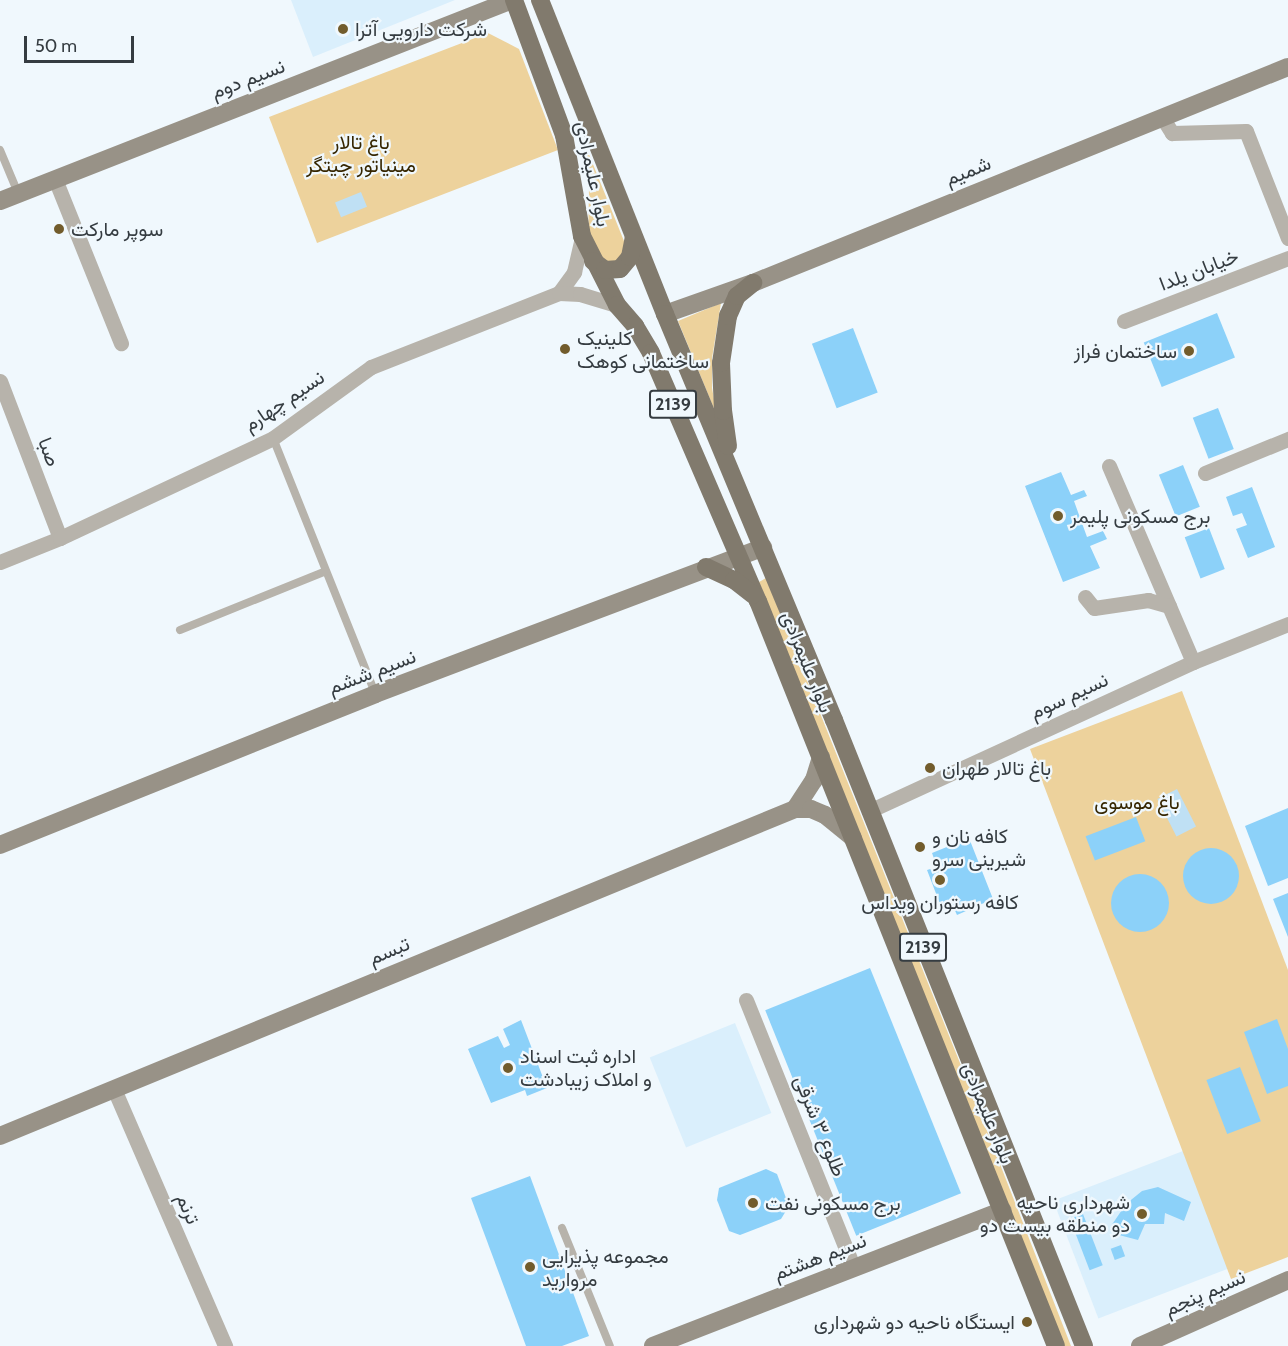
<!DOCTYPE html>
<meta charset="utf-8">
<style>
body{margin:0}
#map{position:relative;width:1288px;height:1346px;overflow:hidden;background:#f0f8fd;font-family:Cabin,Vazirmatn,sans-serif}
div>[style]{position:absolute}
.built>*{inset:0;background:#daeffc;transform-origin:0 0}
.green>*{inset:0;background:#edd29c}
.water>*{inset:0;background:#bfe0f4;transform-origin:0 0}
.building>*{inset:0;background:#8cd1f9;transform-origin:0 0}
.round{border-radius:50%}
.lane>*{height:8px;margin:-4px;padding:0 4px;transform-origin:4px;border-radius:4px;background:#b7b3ab}
.street>*{height:15px;margin:-7.5px;padding:0 7.5px;transform-origin:7.5px;border-radius:7.5px;background:#b7b3ab}
.secondary>*{height:18px;margin:-9px;padding:0 9px;transform-origin:9px;border-radius:9px;background:#989287}
.primary>*{height:18px;margin:-9px;padding:0 9px;transform-origin:9px;border-radius:9px;background:#817a6d}
.dots>*{width:16px;height:16px;translate:-50% -50%;box-sizing:border-box;border:3px solid #f0f8fd;border-radius:50%}
span{translate:-50% -50%;white-space:nowrap;text-align:center;line-height:1.15;-webkit-text-stroke:4.5px #f0f8fd;paint-order:stroke}
.shield-label span{padding:2px 4px;background:#f0f8fd;border:2px solid;border-radius:4px;-webkit-text-stroke-width:0}
.shield-label{font-size:18px;color:#353c41;font-weight:700}
.poi-label{font-size:20px;color:#353c41}
.left{translate:0 -50%;text-align:left}
.right{translate:-100% -50%;text-align:right}
.street-label{font-size:20px;color:#353c41}
.park-label{font-size:20px;color:#362601}
.scale{position:absolute;left:24px;top:36px;width:110px;height:27px;box-sizing:border-box;border:3px solid #353c41;border-top:0;padding-left:8px;font-size:18px;line-height:21px;white-space:nowrap;color:#353c41;-webkit-text-stroke:4px #f0f8fd;paint-order:stroke}
</style>
<div id="map">
<div class="built">
<div style="clip-path:polygon(291px 0,455px 0,313px 57px)"></div>
<div style="left:735px;top:1023px;width:97px;height:92px;rotate:68deg"></div>
<div style="left:1183px;top:1151px;width:126px;height:139px;rotate:69deg"></div>
</div>
<div class="green">
<div style="clip-path:polygon(488px 33px,519px 49px,558px 150px,317px 243px,269px 117px)"></div>
<div style="clip-path:polygon(582px 137px,626px 246px,624px 258px,605px 265px,588px 248px,589px 185px)"></div>
<div style="clip-path:polygon(721px 303px,712px 358px,712px 388px,717px 416px,678px 321px)"></div>
<div style="clip-path:polygon(766px 578px,982px 1118px,1071px 1346px,1063px 1346px,759px 582px)"></div>
<div style="clip-path:polygon(1182px 691px,1288px 970px,1288px 1257px,1231px 1279px,1030px 749px)"></div>
</div>
<div class="water">
<div style="left:361px;top:192px;width:16px;height:28px;rotate:68deg"></div>
<div style="left:1177px;top:789px;width:42px;height:22px;rotate:63deg"></div>
</div>
<div class="building">
<div style="left:1217px;top:313px;width:48px;height:79px;rotate:68deg"></div>
<div style="left:853px;top:328px;width:69px;height:44px;rotate:69deg"></div>
<div style="left:1218px;top:408px;width:44px;height:27px;rotate:69deg"></div>
<div style="left:1183px;top:465px;width:45px;height:26px;rotate:68deg"></div>
<div style="clip-path:polygon(1061px 472px,1071px 495px,1084px 490px,1087px 496px,1074px 501px,1087px 537px,1103px 531px,1107px 539px,1090px 546px,1100px 568px,1063px 582px,1025px 486px)"></div>
<div style="clip-path:polygon(1252px 487px,1275px 547px,1248px 558px,1236px 529px,1247px 525px,1242px 513px,1233px 516px,1226px 497px)"></div>
<div style="left:1209px;top:528px;width:44px;height:26px;rotate:69deg"></div>
<div style="clip-path:polygon(1288px 808px,1288px 878px,1268px 886px,1245px 826px)"></div>
<div style="left:1136px;top:817px;width:26px;height:54px;rotate:69deg"></div>
<div style="clip-path:polygon(969px 838px,993px 899px,957px 915px,950px 900px,940px 904px,927px 870px,937px 867px,932px 853px)"></div>
<div class="round" style="left:1183px;top:848px;width:56px;height:56px"></div>
<div class="round" style="left:1111px;top:874px;width:58px;height:58px"></div>
<div style="clip-path:polygon(1288px 893px,1288px 937px,1273px 899px)"></div>
<div style="left:870px;top:968px;width:243px;height:113px;rotate:68deg"></div>
<div style="clip-path:polygon(1277px 1019px,1288px 1049px,1288px 1086px,1267px 1094px,1244px 1032px)"></div>
<div style="clip-path:polygon(521px 1020px,547px 1088px,527px 1096px,525px 1090px,491px 1103px,468px 1049px,498px 1036px,504px 1048px,510px 1045px,503px 1029px)"></div>
<div style="left:1240px;top:1067px;width:58px;height:36px;rotate:69deg"></div>
<div style="clip-path:polygon(766px 1169px,777px 1174px,789px 1206px,781px 1219px,740px 1235px,729px 1231px,717px 1200px,719px 1188px)"></div>
<div style="clip-path:polygon(530px 1176px,589px 1336px,562px 1346px,526px 1346px,471px 1198px)"></div>
<div style="clip-path:polygon(1158px 1187px,1191px 1202px,1184px 1221px,1165px 1213px,1164px 1224px,1145px 1224px,1138px 1240px,1119px 1235px,1111px 1226px,1126px 1204px,1142px 1191px)"></div>
<div style="left:1083px;top:1214px;width:55px;height:14px;rotate:69deg"></div>
<div style="left:1121px;top:1245px;width:12px;height:11px;rotate:70deg"></div>
</div>
<div class="lane">
<div style="left:0;top:150px;width:47px;rotate:67.3deg"></div>
<div style="left:273px;top:438px;width:275px;rotate:68.2deg"></div>
<div style="left:180px;top:630px;width:157px;rotate:-22deg"></div>
<div style="left:562px;top:1228px;width:127px;rotate:67.9deg"></div>
</div>
<div class="street">
<div style="left:1162px;top:117px;width:19px;rotate:58deg"></div>
<div style="left:1172px;top:133px;width:74px;rotate:-1.5deg"></div>
<div style="left:1246px;top:131px;width:115px;rotate:68.6deg"></div>
<div style="left:55px;top:179px;width:177px;rotate:68.1deg"></div>
<div style="left:559px;top:293px;width:26px;rotate:-54deg"></div>
<div style="left:574px;top:272px;width:37px;rotate:-77deg"></div>
<div style="left:1124px;top:321px;width:176px;rotate:-21deg"></div>
<div style="left:0;top:381px;width:168px;rotate:69.1deg"></div>
<div style="left:1109px;top:466px;width:213px;rotate:66.8deg"></div>
<div style="left:1205px;top:473px;width:90px;rotate:-22.3deg"></div>
<div style="left:0;top:562px;width:65px;rotate:-21.8deg"></div>
<div style="left:60px;top:538px;width:235px;rotate:-25.1deg"></div>
<div style="left:273px;top:438px;width:121px;rotate:-35.9deg"></div>
<div style="left:371px;top:367px;width:202px;rotate:-21.5deg"></div>
<div style="left:559px;top:293px;width:21px;rotate:3deg"></div>
<div style="left:580px;top:294px;width:39px;rotate:17deg"></div>
<div style="left:1085px;top:597px;width:14px;rotate:51deg"></div>
<div style="left:1094px;top:608px;width:55px;rotate:-8.4deg"></div>
<div style="left:1148px;top:600px;width:22px;rotate:16deg"></div>
<div style="left:869px;top:811px;width:357px;rotate:-24.7deg"></div>
<div style="left:1193px;top:662px;width:102px;rotate:-21.8deg"></div>
<div style="left:746px;top:1000px;width:289px;rotate:68.1deg"></div>
<div style="left:114px;top:1089px;width:280px;rotate:66.6deg"></div>
</div>
<div class="secondary">
<div style="left:0;top:201px;width:550px;rotate:-21.43deg"></div>
<div style="left:665px;top:314px;width:93px;rotate:-19.4deg"></div>
<div style="left:753px;top:283px;width:577px;rotate:-21.99deg"></div>
<div style="left:795px;top:809px;width:35px;rotate:-57deg"></div>
<div style="left:814px;top:780px;width:24px;rotate:-73deg"></div>
<div style="left:0;top:845px;width:404px;rotate:-21.9deg"></div>
<div style="left:375px;top:694px;width:415px;rotate:-20.7deg"></div>
<div style="left:0;top:1136px;width:860px;rotate:-22.36deg"></div>
<div style="left:795px;top:809px;width:16px"></div>
<div style="left:811px;top:809px;width:15px;rotate:23deg"></div>
<div style="left:825px;top:815px;width:36px;rotate:39deg"></div>
<div style="left:653px;top:1346px;width:375px;rotate:-21.2deg"></div>
<div style="left:1140px;top:1346px;width:162px;rotate:-24deg"></div>
</div>
<div class="primary">
<div style="left:514px;top:0;width:144px;rotate:69.7deg"></div>
<div style="left:564px;top:135px;width:103px;rotate:79.9deg"></div>
<div style="left:582px;top:236px;width:77px;rotate:63.1deg"></div>
<div style="left:617px;top:305px;width:28px;rotate:49deg"></div>
<div style="left:635px;top:326px;width:31px;rotate:59deg"></div>
<div style="left:651px;top:353px;width:270px;rotate:66.7deg"></div>
<div style="left:758px;top:601px;width:802px;rotate:68.2deg"></div>
<div style="left:540px;top:0;width:338px;rotate:68.3deg"></div>
<div style="left:665px;top:314px;width:440px;rotate:67.4deg"></div>
<div style="left:834px;top:720px;width:674px;rotate:68.23deg"></div>
<div style="left:593px;top:261px;width:15px;rotate:37deg"></div>
<div style="left:605px;top:270px;width:15px;rotate:-4deg"></div>
<div style="left:620px;top:269px;width:16px;rotate:-50deg"></div>
<div style="left:630px;top:257px;width:20px;rotate:-79deg"></div>
<div style="left:728px;top:446px;width:35px;rotate:-98deg"></div>
<div style="left:723px;top:411px;width:48px;rotate:-92.4deg"></div>
<div style="left:721px;top:363px;width:48px;rotate:-81.5deg"></div>
<div style="left:728px;top:316px;width:22px;rotate:-66deg"></div>
<div style="left:737px;top:296px;width:21px;rotate:-39deg"></div>
<div style="left:706px;top:567px;width:31px;rotate:25deg"></div>
<div style="left:734px;top:580px;width:24px;rotate:38deg"></div>
</div>
<div class="dots">
<div style="left:343px;top:29px;background:#725c2c"></div>
<div style="left:59px;top:229px;background:#725c2c"></div>
<div style="left:565px;top:349px;background:#725c2c"></div>
<div style="left:1189px;top:351px;background:#725c2c"></div>
<div style="left:1058px;top:516px;background:#725c2c"></div>
<div style="left:930px;top:768px;background:#725c2c"></div>
<div style="left:920px;top:847px;background:#725c2c"></div>
<div style="left:940px;top:880px;background:#725c2c"></div>
<div style="left:508px;top:1068px;background:#725c2c"></div>
<div style="left:753px;top:1203px;background:#725c2c"></div>
<div style="left:1142px;top:1214px;background:#725c2c"></div>
<div style="left:530px;top:1267px;background:#725c2c"></div>
<div style="left:1027px;top:1322px;background:#725c2c"></div>
</div>
<div class="shield-label">
<span style="left:673px;top:404px">2139</span>
<span style="left:923px;top:947px">2139</span>
</div>
<div class="poi-label">
<span class="left" style="left:355px;top:29px">شرکت دارویی آترا</span>
<span class="left" style="left:71px;top:229px">سوپر مارکت</span>
<span class="left" style="left:577px;top:350px">کلینیک<br>ساختمانی کوهک</span>
<span class="right" style="left:1177px;top:351px">ساختمان فراز</span>
<span class="left" style="left:1070px;top:516px">برج مسکونی پلیمر</span>
<span class="left" style="left:942px;top:768px">باغ تالار طهران</span>
<span class="left" style="left:932px;top:848px">کافه نان و<br>شیرینی سرو</span>
<span style="left:940px;top:902px">کافه رستوران ویداس</span>
<span class="left" style="left:520px;top:1068px">اداره ثبت اسناد<br>و املاک زیبادشت</span>
<span class="right" style="left:1130px;top:1214px">شهرداری ناحیه<br>دو منطقه بیست دو</span>
<span class="left" style="left:765px;top:1203px">برج مسکونی نفت</span>
<span class="left" style="left:542px;top:1268px">مجموعه پذیرایی<br>مروارید</span>
<span class="right" style="left:1015px;top:1322px">ایستگاه ناحیه دو شهرداری</span>
</div>
<div class="street-label">
<span style="left:248px;top:79px;rotate:-21deg">نسیم دوم</span>
<span style="left:968px;top:171px;rotate:-22deg">شمیم</span>
<span style="left:593px;top:174px;rotate:78deg">بلوار علیمرادی</span>
<span style="left:1199px;top:270px;rotate:-21deg">خیابان یلدا</span>
<span style="left:284px;top:401px;rotate:-34deg">نسیم چهارم</span>
<span style="left:49px;top:452px;rotate:69deg">صبا</span>
<span style="left:807px;top:662px;rotate:68deg">بلوار علیمرادی</span>
<span style="left:372px;top:672px;rotate:-21deg">نسیم ششم</span>
<span style="left:1069px;top:696px;rotate:-25deg">نسیم سوم</span>
<span style="left:389px;top:951px;rotate:-23deg">تبسم</span>
<span style="left:988px;top:1113px;rotate:68deg">بلوار علیمرادی</span>
<span style="left:820px;top:1126px;rotate:68deg">طلوع ۳ شرقی</span>
<span style="left:188px;top:1209px;rotate:67deg">ترنم</span>
<span style="left:820px;top:1257px;rotate:-21deg">نسیم هشتم</span>
<span style="left:1205px;top:1293px;rotate:-24deg">نسیم پنجم</span>
</div>
<div class="park-label">
<span style="left:361px;top:154px">باغ تالار<br>مینیاتور چیتگر</span>
<span style="left:1137px;top:802px">باغ موسوی</span>
</div>
<div class="scale">50 m</div>
</div>
